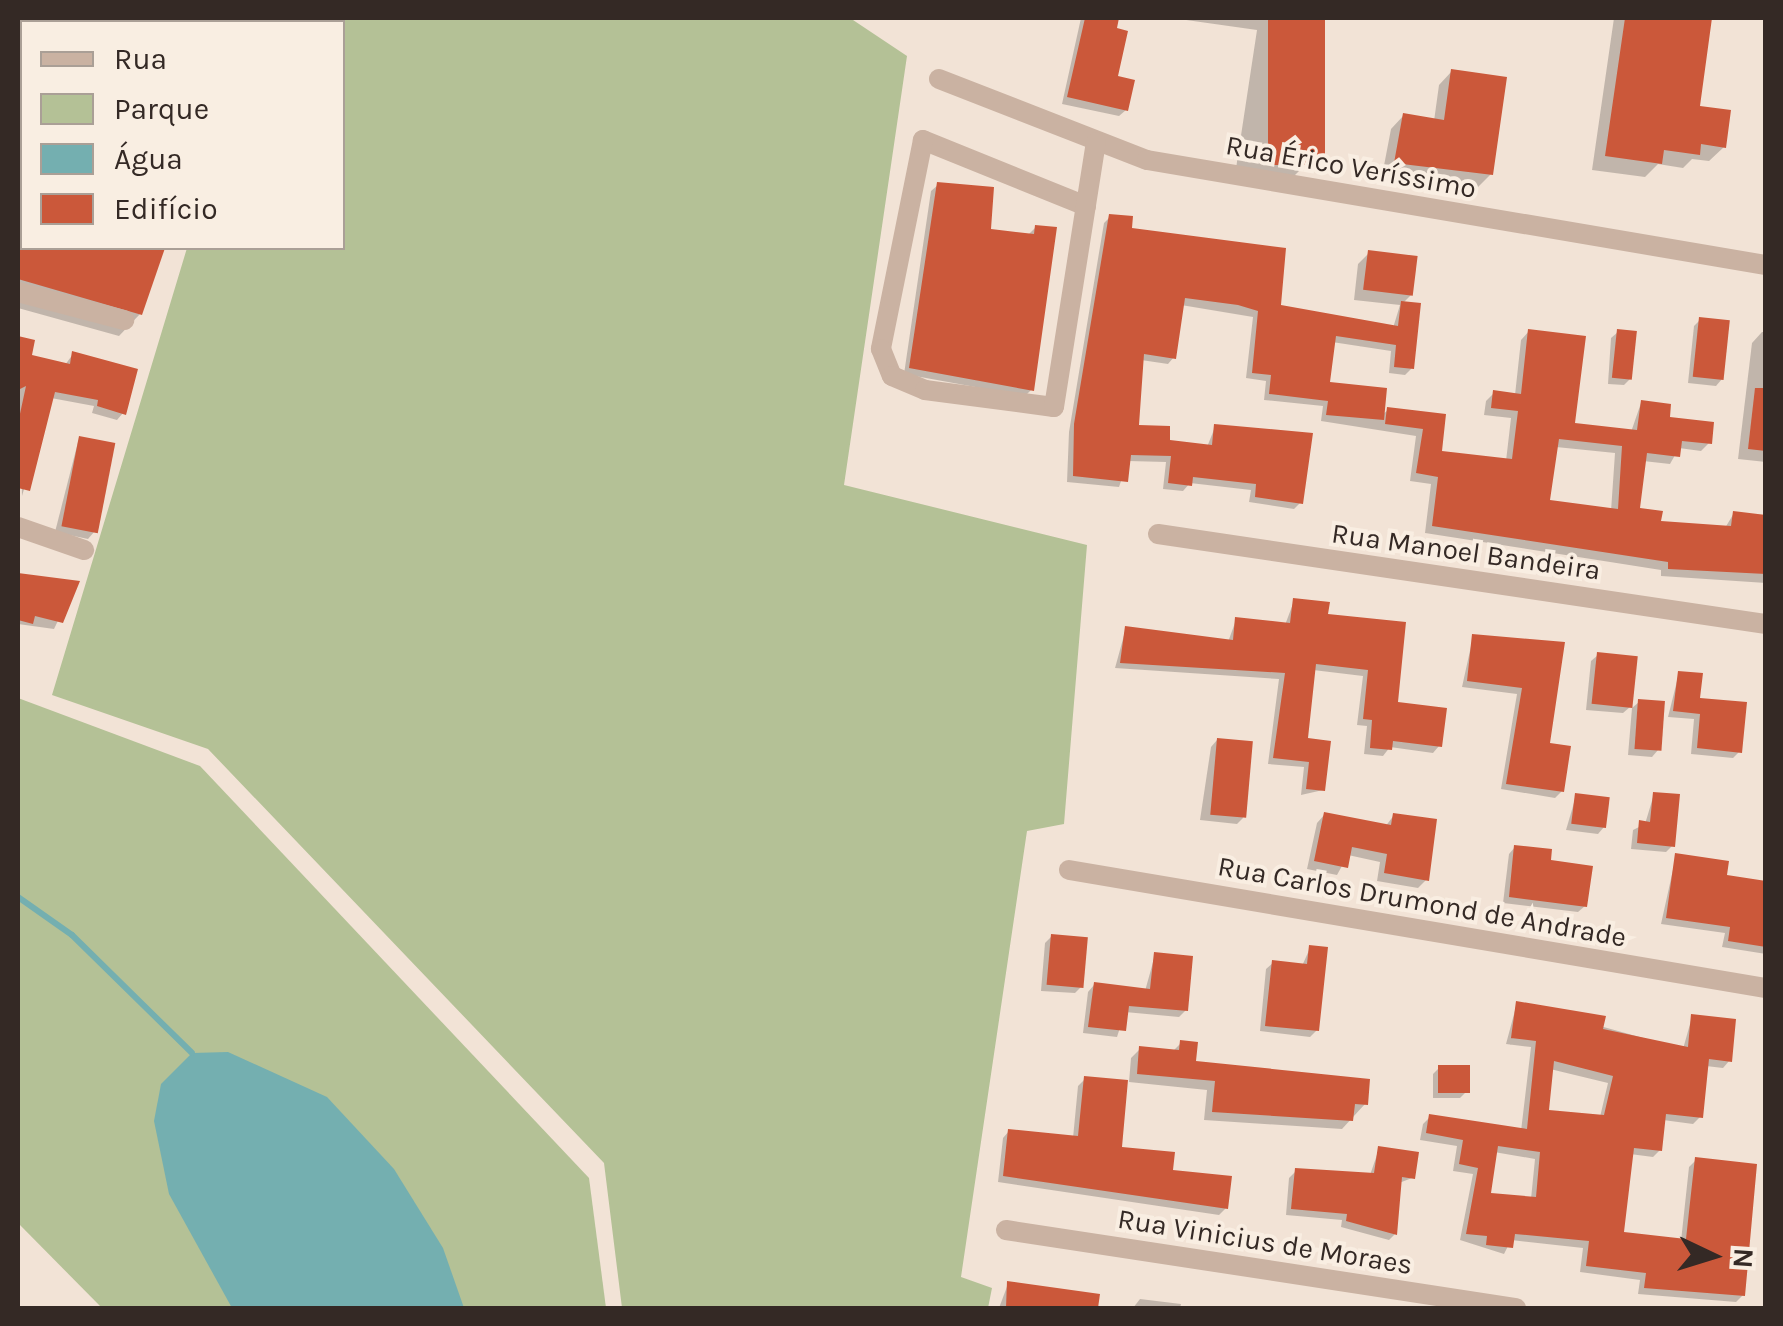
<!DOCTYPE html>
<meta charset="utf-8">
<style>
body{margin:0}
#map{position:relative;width:1783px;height:1326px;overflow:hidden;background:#f2e3d6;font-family:Karla,sans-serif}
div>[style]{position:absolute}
.green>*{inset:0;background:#b4c196}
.water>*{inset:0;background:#74afb0}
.shadow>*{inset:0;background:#0003}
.stream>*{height:6px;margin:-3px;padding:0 3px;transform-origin:3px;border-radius:3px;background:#74afb0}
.building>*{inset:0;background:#cb583a;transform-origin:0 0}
.street>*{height:20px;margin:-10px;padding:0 10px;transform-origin:10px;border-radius:10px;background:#cab2a2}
span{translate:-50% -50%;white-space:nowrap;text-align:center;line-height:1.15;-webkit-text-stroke:8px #f9eee2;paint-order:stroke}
.street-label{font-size:28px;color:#342925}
.frame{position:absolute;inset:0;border:20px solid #342925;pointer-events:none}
.legend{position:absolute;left:20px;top:20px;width:325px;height:230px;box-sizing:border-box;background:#f9eee2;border:2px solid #aa9f96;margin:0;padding:12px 18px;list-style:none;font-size:30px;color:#342925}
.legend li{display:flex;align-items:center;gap:20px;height:50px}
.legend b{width:50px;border:2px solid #aa9f96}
.north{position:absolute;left:1663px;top:1206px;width:100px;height:100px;-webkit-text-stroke:8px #f9eee2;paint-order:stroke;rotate:94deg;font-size:28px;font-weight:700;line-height:40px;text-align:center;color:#342925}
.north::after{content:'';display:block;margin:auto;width:35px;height:45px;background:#342925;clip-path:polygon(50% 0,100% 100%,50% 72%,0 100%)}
</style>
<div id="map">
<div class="green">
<div style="clip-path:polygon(256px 18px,850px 18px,907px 56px,844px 485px,1087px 545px,1064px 824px,1027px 831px,961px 1277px,992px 1288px,988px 1308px,622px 1308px,604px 1163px,208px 749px,52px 695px,187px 248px,342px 248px,342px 22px,255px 22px)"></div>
<div style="clip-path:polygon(18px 698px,200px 766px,589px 1178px,606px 1308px,102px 1308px,18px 1223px)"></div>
</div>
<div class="water">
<div style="clip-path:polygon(228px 1052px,327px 1097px,394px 1169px,443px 1248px,464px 1308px,232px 1308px,169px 1194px,154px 1121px,161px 1084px,192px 1053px)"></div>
</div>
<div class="shadow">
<div style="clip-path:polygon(18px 18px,229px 18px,22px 22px,22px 79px)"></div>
<div style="clip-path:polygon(1081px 18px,1117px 18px,1115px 78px,1126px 110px,1119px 116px,1062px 104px)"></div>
<div style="clip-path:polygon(1172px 18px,1322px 18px,1299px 171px,1286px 184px,1235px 175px,1257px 30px)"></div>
<div style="clip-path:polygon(1614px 18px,1710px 18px,1698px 108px,1724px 147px,1709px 161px,1692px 159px,1683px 168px,1658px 164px,1645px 177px,1592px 170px)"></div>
<div style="clip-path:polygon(1452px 71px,1491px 174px,1478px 187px,1382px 176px,1391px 129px,1404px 115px,1434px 121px,1439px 85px)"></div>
<div style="clip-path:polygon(18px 92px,22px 248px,163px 248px,140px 314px,119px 336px,18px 308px)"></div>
<div style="clip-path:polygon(938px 185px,988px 231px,1028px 235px,1036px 227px,1032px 389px,1025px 396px,904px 374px,931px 191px)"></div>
<div style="clip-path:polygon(evenodd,1110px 217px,1278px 307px,1393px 328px,1400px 305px,1354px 300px,1358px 264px,1369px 253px,1411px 295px,1402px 304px,1412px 368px,1405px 375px,1389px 373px,1391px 351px,1332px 342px,1327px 384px,1382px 415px,1388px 410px,1443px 417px,1439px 453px,1506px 461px,1511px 418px,1484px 415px,1486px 401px,1494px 393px,1515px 395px,1521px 340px,1529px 331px,1573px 425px,1631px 432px,1641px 403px,1709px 443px,1701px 451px,1679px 448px,1670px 464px,1643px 461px,1637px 510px,1659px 523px,1725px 528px,1734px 513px,1766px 529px,1766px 583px,1661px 576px,1661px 570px,1425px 533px,1431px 484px,1410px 481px,1416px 436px,1321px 421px,1323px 406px,1264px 400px,1266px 381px,1246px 378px,1253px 317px,1181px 305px,1174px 357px,1168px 364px,1141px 360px,1136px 428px,1168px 443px,1207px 447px,1215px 427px,1301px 502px,1294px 509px,1249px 502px,1251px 490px,1190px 483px,1183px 491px,1163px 489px,1166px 462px,1128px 461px,1119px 487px,1067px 482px,1069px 432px,1104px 223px,1110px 217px,1556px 447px,1615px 453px,1611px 511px,1547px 502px,1556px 447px)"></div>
<div style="clip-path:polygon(1700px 320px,1722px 379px,1716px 386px,1688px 383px,1694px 326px)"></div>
<div style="clip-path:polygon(1618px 332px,1630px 379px,1624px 385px,1608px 384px,1611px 338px)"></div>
<div style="clip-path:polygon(1762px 332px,1766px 332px,1766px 462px,1738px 459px,1752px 343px)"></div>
<div style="clip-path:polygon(18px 338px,32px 342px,29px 357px,65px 365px,73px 354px,123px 413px,117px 420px,92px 413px,94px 406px,51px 398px,22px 496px)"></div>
<div style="clip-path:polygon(79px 438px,94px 532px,88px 539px,55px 532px)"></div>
<div style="clip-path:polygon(18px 576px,76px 583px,54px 629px,18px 624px)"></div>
<div style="clip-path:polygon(1294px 601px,1326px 617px,1403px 624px,1395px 704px,1439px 746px,1433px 753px,1390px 747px,1383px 756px,1364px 754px,1367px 726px,1357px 725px,1363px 676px,1313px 670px,1305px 741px,1323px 790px,1301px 795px,1304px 767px,1268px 764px,1279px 679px,1115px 668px,1126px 628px,1228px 642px,1236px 620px,1285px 625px)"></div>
<div style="clip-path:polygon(1473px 637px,1562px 644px,1547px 745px,1562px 791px,1555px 798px,1501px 789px,1517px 694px,1462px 687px)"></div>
<div style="clip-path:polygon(1598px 655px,1630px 707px,1623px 713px,1586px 710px,1591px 661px)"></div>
<div style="clip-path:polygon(1679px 673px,1740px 751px,1733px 758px,1691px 754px,1694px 719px,1668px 717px)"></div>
<div style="clip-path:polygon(1639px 702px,1658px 750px,1652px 757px,1628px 755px,1632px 708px)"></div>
<div style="clip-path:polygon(1217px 740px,1243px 818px,1237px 824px,1200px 820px,1211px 747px)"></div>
<div style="clip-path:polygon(1654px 794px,1672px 846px,1666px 852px,1631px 849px,1633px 830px,1645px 824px)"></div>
<div style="clip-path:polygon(1576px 796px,1604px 827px,1598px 834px,1566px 830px)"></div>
<div style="clip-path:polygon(1325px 814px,1385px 827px,1394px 815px,1426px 880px,1418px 888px,1377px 881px,1380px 862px,1348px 855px,1337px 875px,1307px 869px,1317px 823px)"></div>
<div style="clip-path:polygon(1515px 847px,1548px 862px,1585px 906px,1578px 912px,1503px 903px,1509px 854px)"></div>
<div style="clip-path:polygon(1676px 856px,1724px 877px,1766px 883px,1766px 954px,1722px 947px,1725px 933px,1661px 924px)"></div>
<div style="clip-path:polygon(1052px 936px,1081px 987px,1075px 993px,1041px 991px,1045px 943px)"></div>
<div style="clip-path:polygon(1310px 948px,1317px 1030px,1310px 1037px,1260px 1031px,1266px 969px,1273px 963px,1302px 966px)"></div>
<div style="clip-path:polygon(1155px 955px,1186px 1010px,1179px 1017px,1125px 1012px,1117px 1037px,1083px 1033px,1088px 992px,1094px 985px,1145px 991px)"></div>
<div style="clip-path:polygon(evenodd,1517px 1003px,1683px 1049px,1692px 1017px,1730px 1060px,1723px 1068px,1706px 1066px,1700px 1117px,1693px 1124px,1663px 1120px,1660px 1150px,1653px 1157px,1630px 1154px,1621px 1234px,1681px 1241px,1689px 1167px,1696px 1160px,1743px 1295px,1736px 1302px,1638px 1294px,1640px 1280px,1580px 1272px,1583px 1248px,1511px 1240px,1504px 1254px,1460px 1240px,1473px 1174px,1453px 1171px,1457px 1146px,1420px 1140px,1423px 1124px,1430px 1117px,1521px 1131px,1531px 1047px,1506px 1044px,1517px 1003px,1550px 1069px,1608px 1083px,1600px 1117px,1546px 1112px,1550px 1069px,1517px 1003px,1494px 1152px,1535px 1159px,1531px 1199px,1489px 1195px,1494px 1152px)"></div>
<div style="clip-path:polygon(1181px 1043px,1193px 1063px,1365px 1104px,1342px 1129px,1204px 1120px,1207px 1090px,1129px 1082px,1131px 1058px,1140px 1049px,1172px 1052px)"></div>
<div style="clip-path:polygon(1439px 1068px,1467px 1091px,1460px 1098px,1433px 1098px,1433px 1074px)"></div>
<div style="clip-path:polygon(1085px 1079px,1119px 1149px,1170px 1172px,1226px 1208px,1219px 1215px,998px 1182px,1003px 1138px,1009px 1131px,1073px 1138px,1078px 1086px)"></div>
<div style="clip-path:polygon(1379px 1149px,1412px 1178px,1399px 1183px,1395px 1234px,1389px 1240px,1341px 1227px,1342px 1220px,1286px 1215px,1289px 1178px,1296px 1171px,1370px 1175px)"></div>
<div style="clip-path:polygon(1008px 1284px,1097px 1296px,1096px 1308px,999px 1308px)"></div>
<div style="clip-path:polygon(1140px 1299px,1181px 1304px,1180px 1308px,1133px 1308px)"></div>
</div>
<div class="stream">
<div style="left:18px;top:897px;width:66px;rotate:35.1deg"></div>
<div style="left:72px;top:935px;width:168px;rotate:44.5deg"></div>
</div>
<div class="building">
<div style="clip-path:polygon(1085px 18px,1119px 18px,1117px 28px,1128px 31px,1118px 76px,1135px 80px,1128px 111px,1067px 97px)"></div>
<div style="left:1268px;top:18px;width:57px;height:147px"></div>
<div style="clip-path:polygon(1625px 18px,1712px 18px,1700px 106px,1731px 110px,1726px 148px,1701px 144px,1700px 155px,1664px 150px,1662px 164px,1605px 156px)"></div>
<div style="clip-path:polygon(1451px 69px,1507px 77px,1493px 175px,1394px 163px,1403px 113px,1444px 120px)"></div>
<div style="clip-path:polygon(937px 182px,994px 187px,991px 229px,1034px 234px,1035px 225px,1057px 227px,1034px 391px,909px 368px)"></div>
<div style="clip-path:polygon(1109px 214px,1133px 216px,1132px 228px,1286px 248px,1281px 305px,1398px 326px,1401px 301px,1421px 303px,1414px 369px,1394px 367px,1396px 345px,1336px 336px,1330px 382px,1387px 388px,1384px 420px,1326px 415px,1328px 401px,1269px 394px,1271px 375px,1252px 373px,1258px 311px,1238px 305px,1185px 298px,1176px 359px,1144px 354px,1139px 425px,1170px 426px,1170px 440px,1212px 445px,1214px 424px,1313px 433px,1303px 504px,1255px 497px,1256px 484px,1193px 477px,1192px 486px,1168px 483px,1171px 456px,1131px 455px,1128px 482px,1073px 476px,1074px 424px)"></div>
<div style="clip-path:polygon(18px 248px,165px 248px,142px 315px,18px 279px)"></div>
<div style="left:1368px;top:250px;width:50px;height:40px;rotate:7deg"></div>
<div style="left:1699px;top:317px;width:31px;height:60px;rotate:6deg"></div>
<div style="clip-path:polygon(evenodd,1528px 329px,1586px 336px,1575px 423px,1637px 430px,1641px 400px,1671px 404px,1670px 417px,1714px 422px,1712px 444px,1682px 441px,1680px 457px,1647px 453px,1640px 508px,1663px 511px,1661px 521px,1731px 526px,1733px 511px,1766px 515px,1766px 574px,1668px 569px,1668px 562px,1432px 526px,1438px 477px,1416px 473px,1423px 429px,1385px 424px,1387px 407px,1446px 414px,1442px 451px,1512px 459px,1518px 411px,1491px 408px,1493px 390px,1521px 394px,1528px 329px,1559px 439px,1622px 446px,1618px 509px,1550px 500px,1559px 439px)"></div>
<div style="left:1617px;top:329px;width:20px;height:49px;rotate:6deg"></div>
<div style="clip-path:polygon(18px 336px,35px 340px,32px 355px,70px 364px,72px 351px,138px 369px,126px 415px,97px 406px,98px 400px,55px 392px,30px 491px,18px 488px,18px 423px,26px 386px,18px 390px)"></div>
<div style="clip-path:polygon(1755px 388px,1766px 388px,1766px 451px,1748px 449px)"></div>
<div style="left:79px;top:436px;width:37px;height:92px;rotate:11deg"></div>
<div style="clip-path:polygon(18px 573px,80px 581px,63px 623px,35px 616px,33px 624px,18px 620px)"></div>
<div style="clip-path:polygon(1293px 598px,1330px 602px,1328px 614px,1406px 622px,1398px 702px,1447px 708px,1442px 747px,1393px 741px,1392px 750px,1370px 748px,1372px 720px,1363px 719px,1368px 670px,1316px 664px,1308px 738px,1331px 741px,1325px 791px,1306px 789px,1309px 762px,1273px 758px,1285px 673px,1120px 663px,1125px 626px,1233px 640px,1235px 617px,1290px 623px)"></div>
<div style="clip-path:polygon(1472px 634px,1565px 642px,1550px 743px,1571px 746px,1564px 792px,1506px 784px,1522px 688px,1467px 681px)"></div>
<div style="left:1597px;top:652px;width:41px;height:52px;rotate:6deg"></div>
<div style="clip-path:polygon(1678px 671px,1703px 673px,1700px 698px,1747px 702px,1742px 753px,1697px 748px,1700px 714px,1673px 711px)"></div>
<div style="left:1638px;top:699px;width:27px;height:50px;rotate:4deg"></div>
<div style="left:1217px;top:738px;width:36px;height:77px;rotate:5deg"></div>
<div style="clip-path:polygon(1653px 792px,1680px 794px,1675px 847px,1637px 843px,1639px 820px,1650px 822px)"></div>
<div style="left:1575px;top:793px;width:35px;height:31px;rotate:7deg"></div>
<div style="clip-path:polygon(1324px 812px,1391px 825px,1393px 813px,1437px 819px,1429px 881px,1384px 873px,1387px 854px,1352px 847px,1348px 868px,1314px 861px)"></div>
<div style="clip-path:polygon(1514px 845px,1552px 849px,1551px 860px,1593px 866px,1587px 907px,1509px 897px)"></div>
<div style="clip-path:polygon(1675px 853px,1729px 861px,1727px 875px,1766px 881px,1766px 947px,1728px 941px,1730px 927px,1666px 918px)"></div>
<div style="left:1051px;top:934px;width:37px;height:51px;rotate:5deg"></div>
<div style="clip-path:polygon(1309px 945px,1328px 947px,1319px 1031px,1265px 1026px,1272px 960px,1307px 964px)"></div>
<div style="clip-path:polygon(1154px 952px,1193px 956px,1188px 1011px,1129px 1006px,1126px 1031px,1088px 1027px,1094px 982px,1150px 989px)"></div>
<div style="clip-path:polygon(evenodd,1516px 1001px,1606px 1016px,1603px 1029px,1688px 1047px,1691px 1014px,1736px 1019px,1732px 1062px,1709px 1059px,1703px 1118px,1666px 1114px,1662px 1151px,1634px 1148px,1624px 1232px,1686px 1239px,1695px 1157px,1757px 1164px,1745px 1296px,1644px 1288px,1646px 1273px,1586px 1266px,1589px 1241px,1515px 1234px,1513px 1248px,1486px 1245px,1487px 1236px,1466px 1234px,1478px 1168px,1459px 1164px,1463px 1140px,1426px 1133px,1429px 1114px,1527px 1129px,1536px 1041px,1511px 1038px,1516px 1001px,1554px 1061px,1613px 1076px,1604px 1115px,1549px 1110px,1554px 1061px,1516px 1001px,1498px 1146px,1540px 1152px,1536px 1197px,1491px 1193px,1498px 1146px)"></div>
<div style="clip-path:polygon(1180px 1040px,1198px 1042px,1196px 1061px,1370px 1079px,1368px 1105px,1355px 1104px,1353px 1121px,1212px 1112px,1215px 1081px,1137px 1074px,1139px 1046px,1179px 1050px)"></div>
<div style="left:1438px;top:1065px;width:32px;height:28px"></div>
<div style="clip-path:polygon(1084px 1076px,1128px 1080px,1122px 1147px,1175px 1152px,1173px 1170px,1232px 1176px,1228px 1209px,1003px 1176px,1008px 1129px,1078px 1136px)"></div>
<div style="clip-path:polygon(1378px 1146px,1419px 1152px,1415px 1179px,1402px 1177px,1397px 1235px,1346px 1221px,1347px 1214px,1291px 1209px,1295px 1168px,1374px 1173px)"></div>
<div style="clip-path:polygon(1007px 1281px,1100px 1294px,1098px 1308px,1006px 1308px)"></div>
</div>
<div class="street">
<div style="left:18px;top:70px;width:4px;rotate:14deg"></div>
<div style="left:939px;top:79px;width:223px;rotate:21.3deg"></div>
<div style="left:1147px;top:160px;width:628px;rotate:9.63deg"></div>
<div style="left:1086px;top:206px;width:176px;rotate:-158deg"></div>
<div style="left:923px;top:140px;width:213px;rotate:101.4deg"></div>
<div style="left:881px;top:349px;width:29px;rotate:68deg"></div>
<div style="left:892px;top:376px;width:36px;rotate:23deg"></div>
<div style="left:925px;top:390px;width:130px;rotate:7.5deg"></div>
<div style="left:1054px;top:407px;width:268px;rotate:-81deg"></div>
<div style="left:18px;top:292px;width:110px;rotate:14.8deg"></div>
<div style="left:18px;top:527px;width:70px;rotate:19.2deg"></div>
<div style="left:1158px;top:534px;width:615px;rotate:8.42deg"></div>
<div style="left:1069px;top:870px;width:707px;rotate:9.61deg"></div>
<div style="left:1006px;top:1230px;width:516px;rotate:8.7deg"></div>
</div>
<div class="street-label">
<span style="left:1351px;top:167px;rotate:10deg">Rua Érico Veríssimo</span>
<span style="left:1466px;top:552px;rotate:8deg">Rua Manoel Bandeira</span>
<span style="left:1422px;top:902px;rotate:10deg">Rua Carlos Drumond de Andrade</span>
<span style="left:1265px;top:1242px;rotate:9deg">Rua Vinicius de Moraes</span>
</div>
<div class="frame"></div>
<ul class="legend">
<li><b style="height:12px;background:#cab2a2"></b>Rua</li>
<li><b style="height:28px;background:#b4c196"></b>Parque</li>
<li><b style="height:28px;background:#74afb0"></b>Água</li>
<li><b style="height:28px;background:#cb583a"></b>Edifício</li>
</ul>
<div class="north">N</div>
</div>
